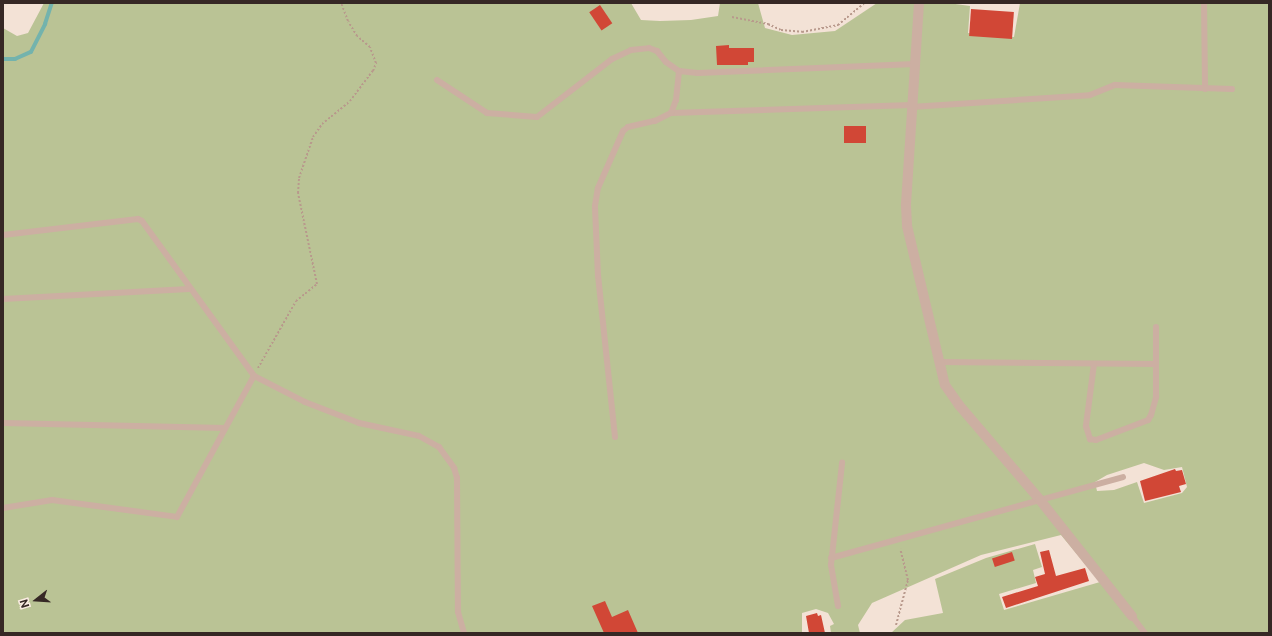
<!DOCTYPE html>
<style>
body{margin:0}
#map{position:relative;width:1272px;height:636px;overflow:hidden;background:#f3e2d6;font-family:"Public Sans",sans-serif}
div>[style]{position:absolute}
.green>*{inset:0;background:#bac395}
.stream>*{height:3.5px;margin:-1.75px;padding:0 1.75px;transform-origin:1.75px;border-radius:1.75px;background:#73b3ad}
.building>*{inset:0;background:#d14736;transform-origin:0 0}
.path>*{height:2px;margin-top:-1px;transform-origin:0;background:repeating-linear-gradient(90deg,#b8998c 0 2px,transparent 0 4px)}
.lane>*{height:6px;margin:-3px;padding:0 3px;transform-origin:3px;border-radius:3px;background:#ccafa2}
.street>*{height:10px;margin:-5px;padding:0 5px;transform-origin:5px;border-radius:5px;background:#ccafa2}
span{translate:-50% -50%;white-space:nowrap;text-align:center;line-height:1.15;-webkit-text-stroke:3.5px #fbede3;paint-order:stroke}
.frame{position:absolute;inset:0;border:4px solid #362825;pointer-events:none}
.north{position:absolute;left:16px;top:580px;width:40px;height:40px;-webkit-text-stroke:3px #fbede3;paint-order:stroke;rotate:253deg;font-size:11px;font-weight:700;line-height:16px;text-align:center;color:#362825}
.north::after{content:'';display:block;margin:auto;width:14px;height:18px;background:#362825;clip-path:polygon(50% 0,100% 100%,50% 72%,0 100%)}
</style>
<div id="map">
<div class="green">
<div style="clip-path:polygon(evenodd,44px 3px,631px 3px,641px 20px,660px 21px,691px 20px,718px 16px,720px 3px,758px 3px,765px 28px,792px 35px,835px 31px,877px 3px,948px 3px,970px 6px,968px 33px,1014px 37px,1020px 3px,1269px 3px,1269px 633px,891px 633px,905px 620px,943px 613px,935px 579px,986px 558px,1035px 544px,1042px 567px,1033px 570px,1036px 583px,999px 594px,1004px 610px,1100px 582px,1061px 535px,981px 555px,872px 603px,858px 625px,860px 633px,831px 633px,830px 626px,834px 624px,828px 613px,816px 609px,802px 613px,802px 633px,3px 633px,3px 28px,17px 36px,28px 33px,44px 3px,1144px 463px,1164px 470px,1182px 467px,1187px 487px,1182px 493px,1144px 503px,1137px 482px,1114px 490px,1097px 491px,1095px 482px,1107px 475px,1144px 463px)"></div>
</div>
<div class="stream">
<div style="left:3px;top:59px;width:12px"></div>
<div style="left:15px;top:59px;width:17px;rotate:-24deg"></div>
<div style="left:31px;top:52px;width:31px;rotate:-63deg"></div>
<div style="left:45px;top:24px;width:22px;rotate:-72deg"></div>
</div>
<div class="building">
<div style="left:600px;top:5px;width:22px;height:13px;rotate:56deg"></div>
<div style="left:971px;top:9px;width:43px;height:27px;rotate:4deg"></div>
<div style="clip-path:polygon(729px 45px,729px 48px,754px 48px,754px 62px,748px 62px,748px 65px,717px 65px,716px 46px)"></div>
<div style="left:844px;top:126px;width:22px;height:17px"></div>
<div style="clip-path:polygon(1175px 469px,1176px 471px,1182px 470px,1186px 484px,1179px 486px,1181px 492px,1145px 501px,1140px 481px)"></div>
<div style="clip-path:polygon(1049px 550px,1056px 576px,1085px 568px,1089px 581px,1006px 608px,1002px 597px,1038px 586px,1035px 577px,1045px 574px,1040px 552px)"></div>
<div style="left:1012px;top:552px;width:9px;height:21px;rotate:72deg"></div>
<div style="clip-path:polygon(605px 601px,612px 617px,628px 610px,638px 633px,604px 633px,592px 606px)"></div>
<div style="clip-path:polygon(817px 613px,818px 616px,821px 615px,825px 633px,809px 633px,806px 616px)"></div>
</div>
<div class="path">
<div style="left:732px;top:17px;width:37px;rotate:11deg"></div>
<div style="left:768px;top:24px;width:14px;rotate:25deg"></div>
<div style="left:781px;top:30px;width:21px;rotate:5deg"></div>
<div style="left:802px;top:32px;width:37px;rotate:-11deg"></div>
<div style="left:838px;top:25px;width:34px;rotate:-40deg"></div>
<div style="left:258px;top:368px;width:77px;rotate:-60.4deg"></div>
<div style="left:296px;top:301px;width:27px;rotate:-39deg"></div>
<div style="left:317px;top:284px;width:93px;rotate:-101.8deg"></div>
<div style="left:298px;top:193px;width:15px;rotate:-86deg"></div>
<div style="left:299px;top:178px;width:43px;rotate:-71.1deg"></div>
<div style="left:313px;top:137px;width:16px;rotate:-55deg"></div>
<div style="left:322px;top:124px;width:36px;rotate:-39deg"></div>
<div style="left:350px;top:101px;width:38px;rotate:-53deg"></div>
<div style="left:373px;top:71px;width:9px;rotate:-69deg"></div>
<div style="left:376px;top:63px;width:17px;rotate:-111deg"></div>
<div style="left:370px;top:47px;width:17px;rotate:-140deg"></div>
<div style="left:357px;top:36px;width:17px;rotate:-121deg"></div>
<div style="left:348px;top:21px;width:19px;rotate:-111deg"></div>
<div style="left:896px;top:625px;width:47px;rotate:-75.1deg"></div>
<div style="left:908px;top:580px;width:32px;rotate:-104deg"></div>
</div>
<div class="lane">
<div style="left:1204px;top:3px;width:86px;rotate:89.3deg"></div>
<div style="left:437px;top:80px;width:60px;rotate:33.4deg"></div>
<div style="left:487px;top:113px;width:50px;rotate:4.6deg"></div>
<div style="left:537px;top:117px;width:95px;rotate:-37.7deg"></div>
<div style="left:612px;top:59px;width:21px;rotate:-25deg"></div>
<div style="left:631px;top:50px;width:18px;rotate:-6deg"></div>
<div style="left:649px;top:48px;width:9px;rotate:21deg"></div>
<div style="left:657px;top:51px;width:14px;rotate:51deg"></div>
<div style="left:666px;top:62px;width:16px;rotate:35deg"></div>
<div style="left:679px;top:71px;width:19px;rotate:6deg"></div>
<div style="left:698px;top:73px;width:217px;rotate:-2.4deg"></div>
<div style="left:911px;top:107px;width:179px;rotate:-3.8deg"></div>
<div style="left:1090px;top:95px;width:27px;rotate:-22deg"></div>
<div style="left:1115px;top:85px;width:117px;rotate:2deg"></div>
<div style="left:671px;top:113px;width:241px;rotate:-1.9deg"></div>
<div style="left:3px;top:235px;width:136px;rotate:-6.8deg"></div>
<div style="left:138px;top:219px;width:4px;rotate:27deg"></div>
<div style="left:142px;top:221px;width:191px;rotate:54.1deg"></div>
<div style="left:254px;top:376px;width:57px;rotate:27deg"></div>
<div style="left:305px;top:402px;width:58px;rotate:21.3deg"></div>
<div style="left:359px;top:423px;width:61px;rotate:12.2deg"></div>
<div style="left:419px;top:436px;width:23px;rotate:29deg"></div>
<div style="left:439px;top:447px;width:26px;rotate:54deg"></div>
<div style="left:454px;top:468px;width:10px;rotate:73deg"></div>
<div style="left:457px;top:478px;width:134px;rotate:89.6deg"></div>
<div style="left:458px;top:612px;width:22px;rotate:74deg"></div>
<div style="left:3px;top:299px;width:186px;rotate:-3.1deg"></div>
<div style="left:939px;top:362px;width:217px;rotate:0.5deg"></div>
<div style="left:1094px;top:364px;width:63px;rotate:97.4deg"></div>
<div style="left:1086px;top:426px;width:14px;rotate:73deg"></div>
<div style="left:1090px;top:439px;width:6px;rotate:9deg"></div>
<div style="left:1096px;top:440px;width:56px;rotate:-21deg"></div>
<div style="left:1148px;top:420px;width:6px;rotate:-59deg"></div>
<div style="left:1151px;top:415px;width:19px;rotate:-74deg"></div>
<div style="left:1156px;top:397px;width:70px;rotate:-90deg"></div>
<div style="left:3px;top:423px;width:222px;rotate:1.3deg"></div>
<div style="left:615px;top:437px;width:162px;rotate:-96deg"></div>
<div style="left:598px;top:276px;width:70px;rotate:-92.5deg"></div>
<div style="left:595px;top:206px;width:18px;rotate:-81deg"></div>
<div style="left:598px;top:188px;width:62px;rotate:-66.3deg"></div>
<div style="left:623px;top:131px;width:6px;rotate:-39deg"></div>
<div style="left:628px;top:127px;width:28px;rotate:-13deg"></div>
<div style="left:655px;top:121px;width:18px;rotate:-27deg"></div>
<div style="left:671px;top:113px;width:14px;rotate:-69deg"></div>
<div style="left:676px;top:100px;width:29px;rotate:-84deg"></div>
<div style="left:3px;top:508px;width:50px;rotate:-9.3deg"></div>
<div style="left:52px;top:500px;width:126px;rotate:7.7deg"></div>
<div style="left:177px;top:517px;width:161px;rotate:-61.4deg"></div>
<div style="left:831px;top:558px;width:303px;rotate:-15.5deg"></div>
<div style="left:838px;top:606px;width:42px;rotate:-99.7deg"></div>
<div style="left:831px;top:565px;width:103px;rotate:-83.8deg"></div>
<div style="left:1132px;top:616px;width:21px;rotate:53deg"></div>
</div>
<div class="street">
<div style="left:919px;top:3px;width:203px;rotate:93.7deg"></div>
<div style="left:906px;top:206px;width:20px;rotate:87deg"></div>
<div style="left:907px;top:226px;width:163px;rotate:76.6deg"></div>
<div style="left:945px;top:385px;width:24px;rotate:55deg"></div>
<div style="left:959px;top:405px;width:125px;rotate:49.5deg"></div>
<div style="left:1040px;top:500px;width:148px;rotate:51.6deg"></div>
</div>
<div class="frame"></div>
<div class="north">N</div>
</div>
